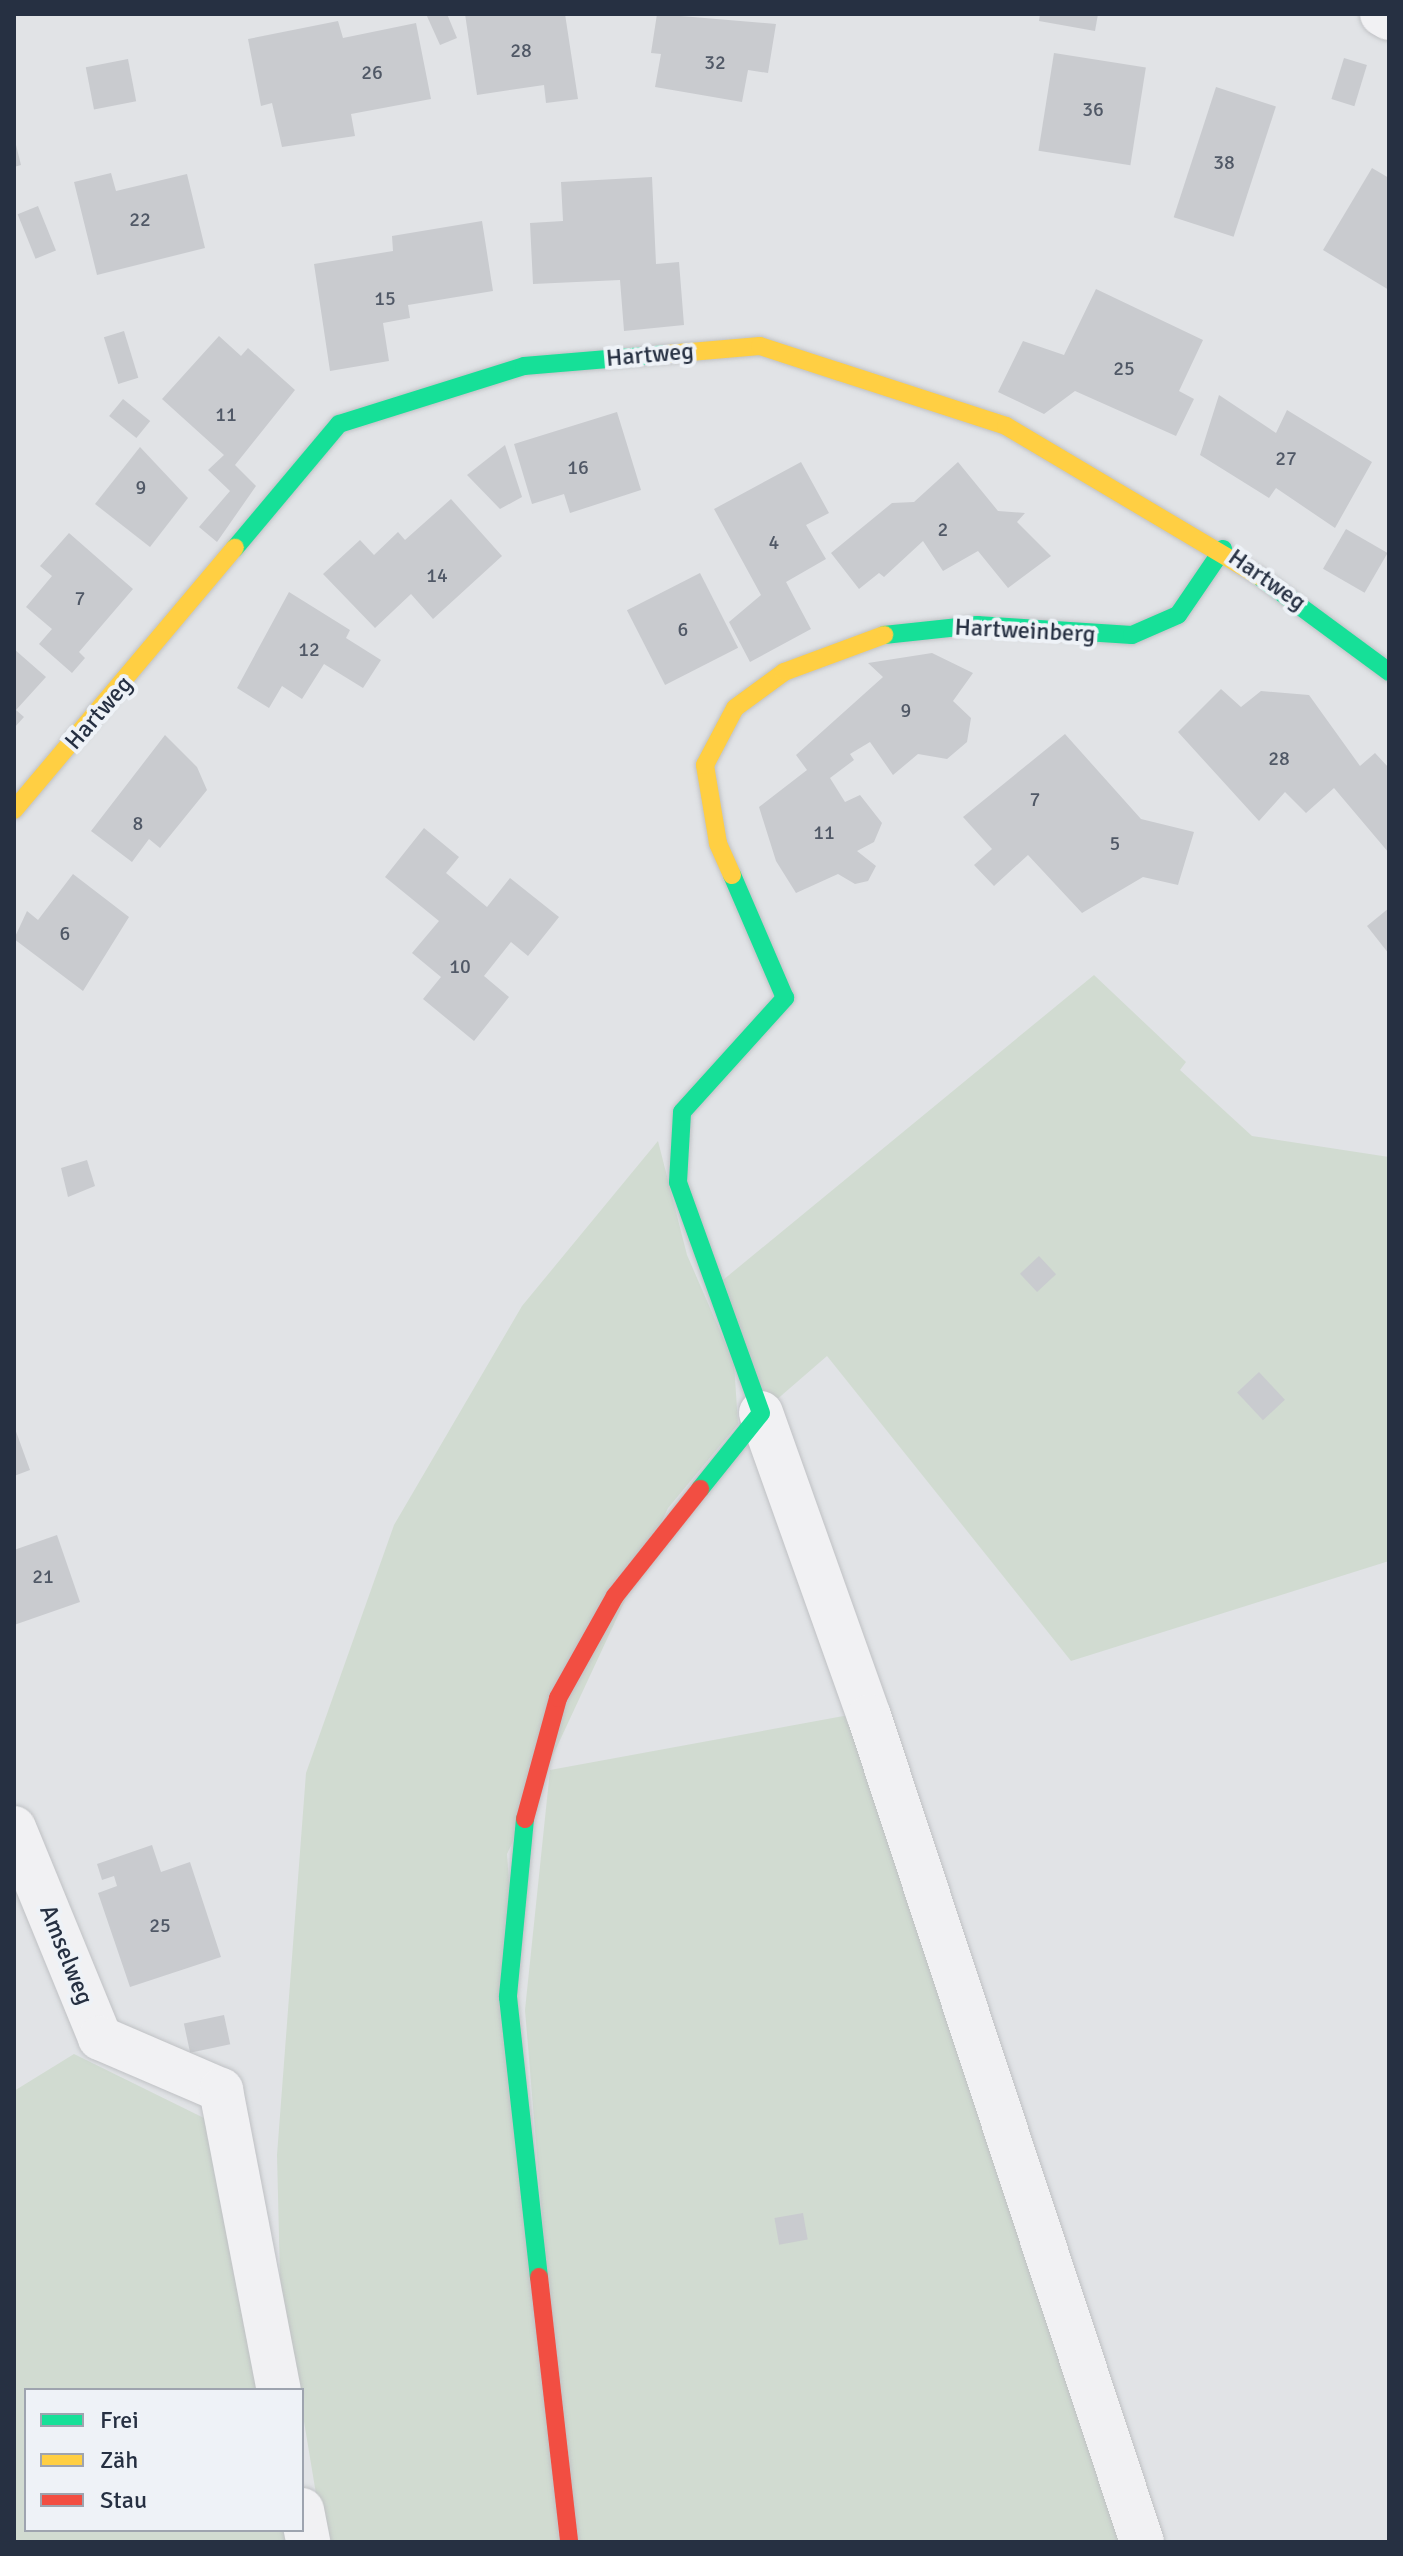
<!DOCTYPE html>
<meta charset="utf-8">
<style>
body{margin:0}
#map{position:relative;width:1403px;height:2556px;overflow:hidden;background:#e1e3e6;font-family:Signika,sans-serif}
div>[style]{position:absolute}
.green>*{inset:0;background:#d1dbd1}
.building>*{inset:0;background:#c9cbcf;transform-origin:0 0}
.roads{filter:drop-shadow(0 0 2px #bfc1c4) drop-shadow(0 0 2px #bfc1c4)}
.street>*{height:44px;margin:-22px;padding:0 22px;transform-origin:22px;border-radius:22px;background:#f1f1f3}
.fast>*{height:18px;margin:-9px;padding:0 9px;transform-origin:9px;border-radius:9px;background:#16e098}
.slow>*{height:18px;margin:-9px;padding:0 9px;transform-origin:9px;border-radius:9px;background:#ffcf43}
.jam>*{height:18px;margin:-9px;padding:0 9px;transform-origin:9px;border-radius:9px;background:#f24e42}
span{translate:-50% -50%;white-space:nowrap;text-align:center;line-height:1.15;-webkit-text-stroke:8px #eef2f7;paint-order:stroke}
.number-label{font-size:20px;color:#505866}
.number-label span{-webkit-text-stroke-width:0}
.street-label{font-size:24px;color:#263042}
.frame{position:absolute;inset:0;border:16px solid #263042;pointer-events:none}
.legend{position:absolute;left:24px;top:2388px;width:280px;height:144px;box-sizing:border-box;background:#eef2f7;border:2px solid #9ea4af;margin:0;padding:10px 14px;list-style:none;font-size:24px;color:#263042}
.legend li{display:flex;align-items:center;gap:16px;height:40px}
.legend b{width:40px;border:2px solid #9ea4af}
</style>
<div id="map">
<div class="green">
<div style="clip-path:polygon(1094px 975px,1186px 1062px,1180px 1070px,1252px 1136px,1389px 1157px,1389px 1561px,1071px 1661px,827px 1356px,767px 1408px,723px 1280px)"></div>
<div style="clip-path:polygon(658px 1141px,687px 1255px,734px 1363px,738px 1424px,668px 1508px,507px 1854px,559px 2542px,324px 2542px,280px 2277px,277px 2155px,306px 1773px,394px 1525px,522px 1306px)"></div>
<div style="clip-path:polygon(849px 1715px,1142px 2542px,569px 2542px,525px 2010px,550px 1770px)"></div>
<div style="clip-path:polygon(74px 2054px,210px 2121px,267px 2390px,26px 2390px,26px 2530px,297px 2530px,299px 2542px,14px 2542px,14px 2091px)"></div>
</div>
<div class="building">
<div style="clip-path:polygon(426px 14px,447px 14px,457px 38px,440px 45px)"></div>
<div style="clip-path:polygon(465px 14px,565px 14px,578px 99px,546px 103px,544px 85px,477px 95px)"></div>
<div style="clip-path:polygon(657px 14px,776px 24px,768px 73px,748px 70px,742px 102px,655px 87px,661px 54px,651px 53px)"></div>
<div style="clip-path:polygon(1040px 14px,1098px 14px,1095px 31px,1039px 21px)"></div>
<div style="clip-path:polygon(338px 21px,343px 38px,416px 23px,431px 99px,351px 114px,355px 136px,282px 147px,272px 103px,261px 106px,248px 39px)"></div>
<div style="left:1054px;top:53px;width:93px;height:99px;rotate:9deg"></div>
<div style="left:1344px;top:58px;width:24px;height:43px;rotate:17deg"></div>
<div style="left:128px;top:59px;width:43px;height:43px;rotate:79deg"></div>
<div style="left:1216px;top:87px;width:63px;height:137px;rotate:18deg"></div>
<div style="clip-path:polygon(15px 141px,21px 165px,14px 167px,14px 142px)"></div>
<div style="clip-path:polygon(1372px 168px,1389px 178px,1389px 290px,1323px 250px)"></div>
<div style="clip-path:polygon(111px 173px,116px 191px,187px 174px,205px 248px,97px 275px,74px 182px)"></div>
<div style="clip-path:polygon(652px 177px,656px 264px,679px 262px,684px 325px,624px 331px,620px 280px,533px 284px,530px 223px,563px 221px,561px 182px)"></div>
<div style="left:38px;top:206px;width:48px;height:22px;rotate:68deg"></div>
<div style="clip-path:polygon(482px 221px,493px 291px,408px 305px,410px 318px,383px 323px,389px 361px,330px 371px,314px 264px,393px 251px,392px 236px)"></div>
<div style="clip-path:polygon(1096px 289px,1203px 340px,1179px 391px,1194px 399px,1176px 436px,1075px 391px,1044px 414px,998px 392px,1023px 341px,1064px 355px)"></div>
<div style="left:124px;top:331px;width:49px;height:21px;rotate:73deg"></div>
<div style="clip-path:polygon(219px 336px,241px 356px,248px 348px,295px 390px,235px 465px,256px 486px,217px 542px,199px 527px,230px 491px,208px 470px,224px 455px,162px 399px)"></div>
<div style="clip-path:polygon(1219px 395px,1276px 433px,1287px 410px,1372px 462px,1335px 528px,1276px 488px,1269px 498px,1200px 455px)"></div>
<div style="left:123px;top:399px;width:35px;height:22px;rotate:39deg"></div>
<div style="clip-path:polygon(617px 412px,641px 490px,570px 513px,564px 494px,532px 504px,514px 444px)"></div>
<div style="clip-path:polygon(505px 445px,522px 497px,500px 509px,467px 475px)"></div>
<div style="clip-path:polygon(140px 447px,188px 498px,150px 547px,95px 504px)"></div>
<div style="clip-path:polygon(801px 462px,829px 513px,806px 525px,826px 559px,786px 582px,811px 629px,750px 662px,729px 622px,761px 595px,714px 509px)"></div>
<div style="clip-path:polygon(958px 462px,998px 511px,1025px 513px,1017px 522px,1051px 556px,1008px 588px,978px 551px,943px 571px,923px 541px,884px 577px,879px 573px,859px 589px,831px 553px,892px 503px,914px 502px)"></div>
<div style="clip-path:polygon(451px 499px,502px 556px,433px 619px,411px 594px,375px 628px,323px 574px,360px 540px,374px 555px,398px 532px,405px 540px)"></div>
<div style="left:1346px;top:529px;width:48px;height:46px;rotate:30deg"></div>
<div style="clip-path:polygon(69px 533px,133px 589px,79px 652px,85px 658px,72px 673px,39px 644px,52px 629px,26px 607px,52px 576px,40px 566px)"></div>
<div style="left:700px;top:573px;width:84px;height:82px;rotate:63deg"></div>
<div style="clip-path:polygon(289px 592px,350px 630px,346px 638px,381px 660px,363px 688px,324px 664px,302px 699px,282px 686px,269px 708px,237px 688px)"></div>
<div style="clip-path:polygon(14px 649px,46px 677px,16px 710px,24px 717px,14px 728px)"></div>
<div style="clip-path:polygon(932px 653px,973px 673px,953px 701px,971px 718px,967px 742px,947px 759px,918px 754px,893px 775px,870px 742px,850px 754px,854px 760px,830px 778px,845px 802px,860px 795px,882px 823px,874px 842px,857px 851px,876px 866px,868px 881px,855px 884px,838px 874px,796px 893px,776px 861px,759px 807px,807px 770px,796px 755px,883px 677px,868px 663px)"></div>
<div style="clip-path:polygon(1221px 689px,1241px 707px,1261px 691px,1309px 695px,1360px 766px,1375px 753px,1389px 768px,1389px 853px,1334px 788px,1306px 813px,1285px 792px,1259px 821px,1178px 732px)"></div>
<div style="clip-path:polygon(1065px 734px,1141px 819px,1194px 832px,1178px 885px,1143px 877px,1082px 913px,1028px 855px,994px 886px,974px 865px,992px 849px,963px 817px)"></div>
<div style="clip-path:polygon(165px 735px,197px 767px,207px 790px,160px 848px,149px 839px,132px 862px,91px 831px)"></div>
<div style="clip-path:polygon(424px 828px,459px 857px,446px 873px,487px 907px,510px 878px,559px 917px,528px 956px,511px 942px,484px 976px,509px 997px,474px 1041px,423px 999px,441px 977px,412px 953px,439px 921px,385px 877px)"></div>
<div style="clip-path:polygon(73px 874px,129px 917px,83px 991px,14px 939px,27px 911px,38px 920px)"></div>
<div style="clip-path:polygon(1389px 908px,1389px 954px,1367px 926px)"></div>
<div style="clip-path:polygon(87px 1160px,95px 1186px,68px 1197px,61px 1168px)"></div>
<div style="left:1039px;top:1256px;width:25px;height:26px;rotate:47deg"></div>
<div style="left:1259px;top:1372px;width:38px;height:30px;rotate:47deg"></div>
<div style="clip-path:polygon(14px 1426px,30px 1470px,14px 1476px)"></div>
<div style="clip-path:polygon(57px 1535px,80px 1602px,14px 1625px,14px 1550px)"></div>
<div style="clip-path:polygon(152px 1845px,161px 1872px,190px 1862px,221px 1957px,130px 1987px,98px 1893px,117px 1886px,114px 1876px,102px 1880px,97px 1864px)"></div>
<div style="left:224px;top:2015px;width:30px;height:41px;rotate:78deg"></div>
<div style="left:803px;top:2213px;width:27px;height:29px;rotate:80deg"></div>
</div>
<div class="roads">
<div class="street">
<div style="left:1382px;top:14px;width:8px;rotate:30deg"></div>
<div style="left:761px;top:1413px;width:322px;rotate:70.4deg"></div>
<div style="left:869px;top:1716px;width:870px;rotate:71.71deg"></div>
<div style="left:14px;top:1828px;width:227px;rotate:67.7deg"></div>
<div style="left:100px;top:2038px;width:132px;rotate:23.3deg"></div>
<div style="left:221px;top:2090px;width:306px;rotate:79.1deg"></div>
<div style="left:302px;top:2510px;width:33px;rotate:79deg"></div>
</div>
<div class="fast">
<div style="left:235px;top:548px;width:162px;rotate:-50deg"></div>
<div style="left:339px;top:424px;width:194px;rotate:-17.4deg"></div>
<div style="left:524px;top:366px;width:144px;rotate:-4.8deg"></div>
<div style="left:1259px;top:576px;width:162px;rotate:36.4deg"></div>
<div style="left:884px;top:635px;width:94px;rotate:-6.1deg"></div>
<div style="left:977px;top:625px;width:155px;rotate:3.7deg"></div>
<div style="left:1132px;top:635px;width:50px;rotate:-23.5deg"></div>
<div style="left:1178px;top:615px;width:80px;rotate:-55.7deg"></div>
<div style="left:700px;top:1489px;width:97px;rotate:-51.2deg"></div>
<div style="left:761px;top:1413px;width:245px;rotate:-109.8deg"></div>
<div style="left:678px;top:1182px;width:70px;rotate:-86.7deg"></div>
<div style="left:682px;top:1112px;width:154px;rotate:-47.9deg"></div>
<div style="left:785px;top:998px;width:134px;rotate:-113.3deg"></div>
<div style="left:525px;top:1819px;width:179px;rotate:95.5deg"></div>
<div style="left:508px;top:1997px;width:282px;rotate:83.7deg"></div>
</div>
<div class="slow">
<div style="left:667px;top:354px;width:93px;rotate:-4.9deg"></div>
<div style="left:760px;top:346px;width:259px;rotate:18deg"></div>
<div style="left:1006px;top:426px;width:294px;rotate:30.7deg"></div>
<div style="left:14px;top:810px;width:343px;rotate:-49.9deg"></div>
<div style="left:732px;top:875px;width:35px;rotate:-114deg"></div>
<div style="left:718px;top:843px;width:79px;rotate:-99.5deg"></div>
<div style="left:705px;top:765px;width:64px;rotate:-62.2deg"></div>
<div style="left:735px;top:708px;width:61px;rotate:-36.3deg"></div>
<div style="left:784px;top:672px;width:107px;rotate:-20.3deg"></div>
</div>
<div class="jam">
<div style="left:525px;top:1819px;width:125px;rotate:-74.7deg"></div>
<div style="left:558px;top:1698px;width:117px;rotate:-60.8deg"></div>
<div style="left:615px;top:1596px;width:137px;rotate:-51.5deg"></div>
<div style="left:539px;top:2277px;width:267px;rotate:83.5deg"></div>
</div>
</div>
<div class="number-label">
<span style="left:521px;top:50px">28</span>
<span style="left:715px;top:62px">32</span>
<span style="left:372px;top:72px">26</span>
<span style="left:1093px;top:109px">36</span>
<span style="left:1224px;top:162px">38</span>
<span style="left:140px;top:219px">22</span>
<span style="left:385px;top:298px">15</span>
<span style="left:1124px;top:368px">25</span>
<span style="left:226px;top:414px">11</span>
<span style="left:1286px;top:458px">27</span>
<span style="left:578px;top:467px">16</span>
<span style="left:141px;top:487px">9</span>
<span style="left:943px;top:529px">2</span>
<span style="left:774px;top:542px">4</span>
<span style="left:437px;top:575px">14</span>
<span style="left:80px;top:598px">7</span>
<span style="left:683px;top:629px">6</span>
<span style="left:309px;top:649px">12</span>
<span style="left:906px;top:710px">9</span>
<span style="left:1279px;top:758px">28</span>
<span style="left:1035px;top:799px">7</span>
<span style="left:138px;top:823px">8</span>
<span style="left:824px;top:832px">11</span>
<span style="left:1115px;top:843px">5</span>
<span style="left:65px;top:933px">6</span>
<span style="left:460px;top:966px">10</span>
<span style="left:43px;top:1576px">21</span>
<span style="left:160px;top:1925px">25</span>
</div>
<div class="street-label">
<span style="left:650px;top:355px;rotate:-5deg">Hartweg</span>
<span style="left:1267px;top:580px;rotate:35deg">Hartweg</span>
<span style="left:1025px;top:631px;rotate:3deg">Hartweinberg</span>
<span style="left:99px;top:713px;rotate:-49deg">Hartweg</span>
<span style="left:66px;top:1955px;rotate:68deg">Amselweg</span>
</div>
<div class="frame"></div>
<ul class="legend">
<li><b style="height:10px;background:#16e098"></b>Frei</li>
<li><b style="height:10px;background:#ffcf43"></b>Zäh</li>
<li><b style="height:10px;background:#f24e42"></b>Stau</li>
</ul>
</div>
